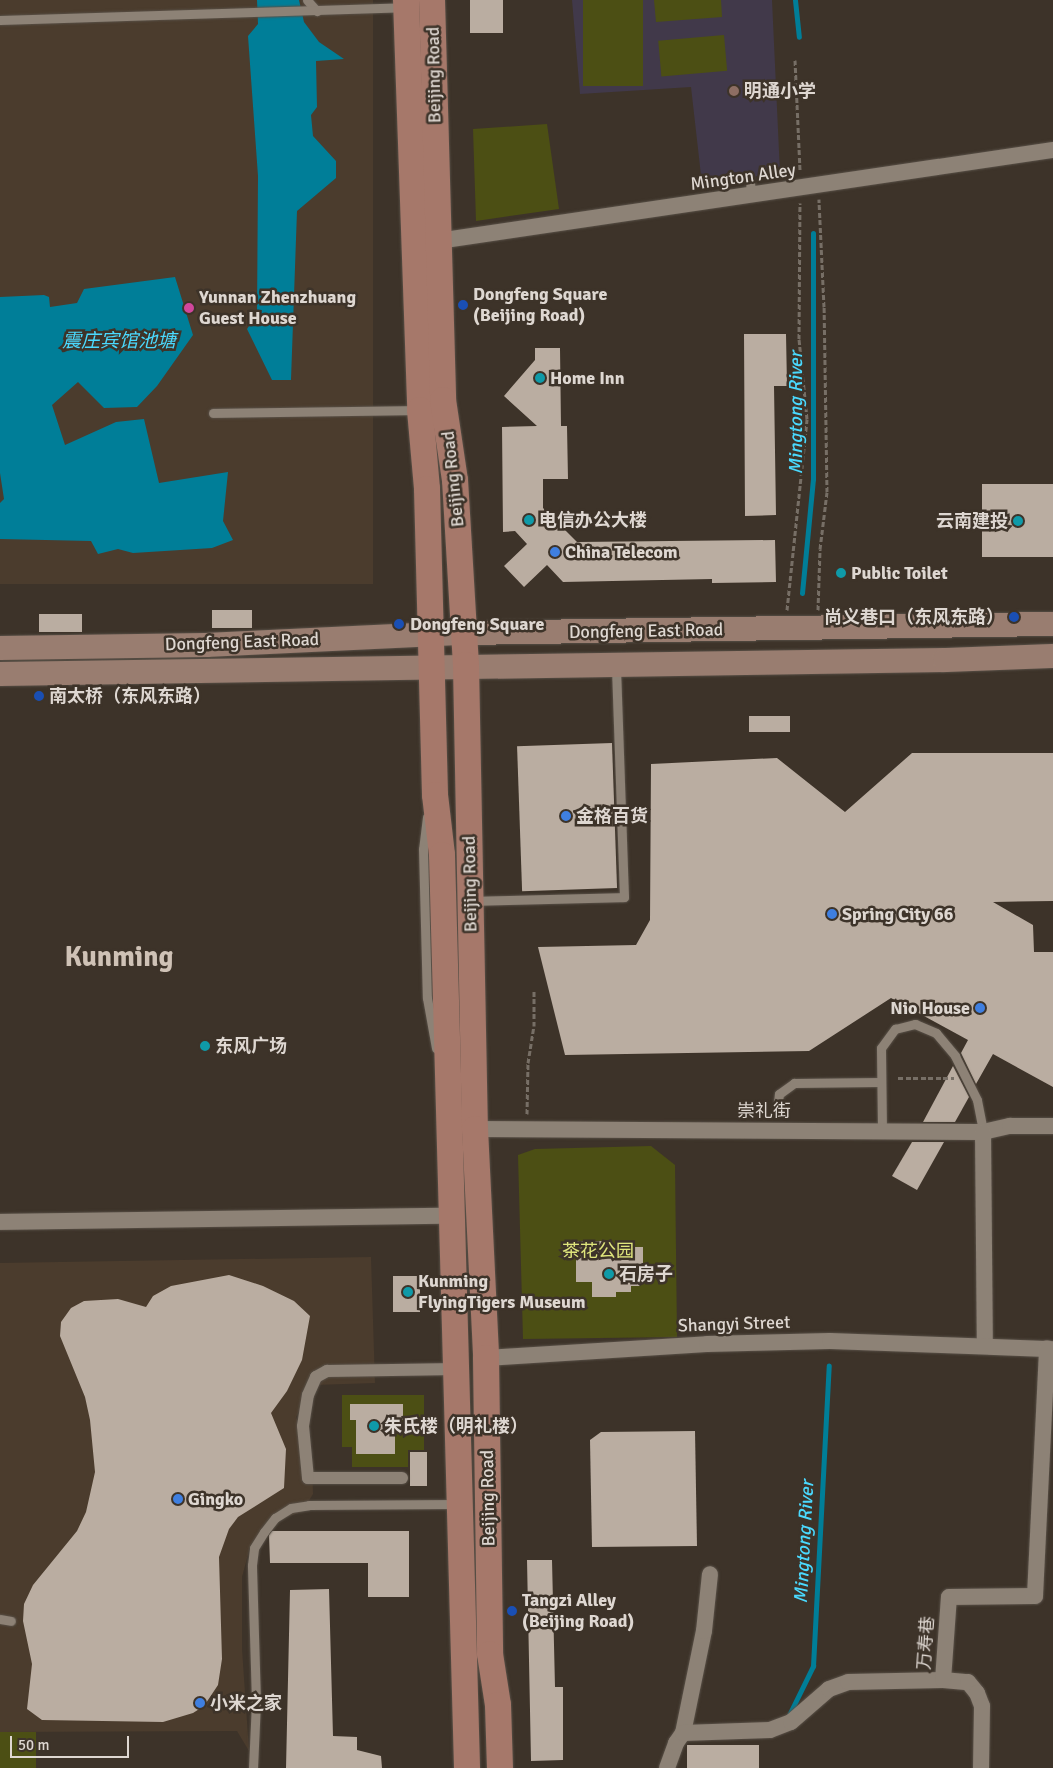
<!DOCTYPE html>
<meta charset="utf-8">
<style>
body{margin:0}
#map{position:relative;width:1053px;height:1768px;overflow:hidden;background:#3d3329;font-family:Signika,"Noto Sans SC",sans-serif}
div>[style]{position:absolute}
.built>*{inset:0;background:#4b3c2d;transform-origin:0 0}
.education>*{inset:0;background:#41394a}
.green>*{inset:0;background:#4c4f14;transform-origin:0 0}
.water>*{inset:0;background:#007e98}
.stream>*{height:5px;margin:-2.5px;padding:0 2.5px;transform-origin:2.5px;border-radius:2.5px;background:#007e98}
.building>*{inset:0;background:#baada1;transform-origin:0 0}
.path>*{height:3px;margin-top:-1.5px;transform-origin:0;background:repeating-linear-gradient(90deg,#776f66 0 5px,transparent 0 7.5px)}
.roads{filter:drop-shadow(0 0 1px #585047) drop-shadow(0 0 1px #585047)}
.service>*{height:9px;margin:-4.5px;padding:0 4.5px;transform-origin:4.5px;border-radius:4.5px;background:#8d8276}
.pedestrian>*{height:12px;margin:-6px;padding:0 6px;transform-origin:6px;border-radius:6px;background:#8d8276}
.minor>*{height:16px;margin:-8px;padding:0 8px;transform-origin:8px;border-radius:8px;background:#8d8276}
.secondary>*{height:24px;margin:-12px;padding:0 12px;transform-origin:12px;border-radius:12px;background:#997d70}
.primary>*{height:26px;margin:-13px;padding:0 13px;transform-origin:13px;border-radius:13px;background:#a6786a}
.dots>*{width:14px;height:14px;translate:-50% -50%;box-sizing:border-box;border:2px solid #3d3329;border-radius:50%}
span{translate:-50% -50%;white-space:nowrap;text-align:center;line-height:1.15;-webkit-text-stroke:5px #3d3329;paint-order:stroke}
.street-label{font-size:18px;color:#ded7d1}
.poi-label{font-size:18px;color:#ded7d1;font-weight:700}
.left{translate:0 -50%;text-align:left}
.right{translate:-100% -50%;text-align:right}
.park-label{font-size:18px;color:#dfe57c}
.water-label{font-size:19px;color:#4ad9fe;font-style:italic}
.town-label{font-size:28px;color:#cfc2b6;font-weight:700}
.scale{position:absolute;left:10px;top:1736px;width:119px;height:22px;box-sizing:border-box;border:2px solid #ded7d1;border-top:0;padding-left:6px;font-size:15px;line-height:18px;white-space:nowrap;color:#ded7d1;-webkit-text-stroke:4px #3d3329;paint-order:stroke}
</style>
<div id="map">
<div class="built">
<div style="left:0;top:0;width:373px;height:584px"></div>
<div style="clip-path:polygon(371px 1257px,375px 1383px,314px 1385px,296px 1417px,312px 1460px,313px 1494px,302px 1512px,267px 1523px,250px 1547px,242px 1577px,242px 1649px,249px 1751px,237px 1731px,0 1732px,0 1263px)"></div>
</div>
<div class="education">
<div style="clip-path:polygon(572px 0,772px 0,780px 173px,702px 184px,691px 87px,580px 94px)"></div>
</div>
<div class="green">
<div style="left:583px;top:0;width:60px;height:86px"></div>
<div style="clip-path:polygon(654px 0,721px 0,722px 17px,656px 22px)"></div>
<div style="left:724px;top:35px;width:36px;height:66px;rotate:85deg"></div>
<div style="clip-path:polygon(547px 124px,559px 209px,476px 221px,473px 129px)"></div>
<div style="clip-path:polygon(651px 1146px,675px 1165px,677px 1337px,523px 1339px,518px 1155px,535px 1149px)"></div>
<div style="clip-path:polygon(342px 1395px,424px 1395px,424px 1450px,408px 1450px,408px 1467px,352px 1467px,352px 1447px,342px 1447px)"></div>
<div style="left:0;top:1732px;width:36px;height:36px"></div>
</div>
<div class="water">
<div style="clip-path:polygon(257px 0,299px 0,304px 22px,319px 42px,344px 59px,316px 61px,317px 107px,311px 115px,313px 136px,336px 161px,336px 178px,297px 211px,291px 380px,272px 380px,247px 329px,257px 314px,258px 176px,248px 36px,258px 24px)"></div>
<div style="clip-path:polygon(175px 277px,193px 335px,157px 386px,137px 407px,104px 408px,78px 382px,52px 405px,65px 445px,116px 422px,144px 419px,159px 483px,228px 472px,223px 521px,233px 540px,212px 548px,133px 553px,118px 549px,98px 554px,91px 541px,0 539px,0 503px,4px 499px,0 473px,0 297px,44px 295px,49px 297px,50px 307px,77px 303px,84px 289px)"></div>
</div>
<div class="stream">
<div style="left:795px;top:0;width:37px;rotate:84deg"></div>
<div style="left:802px;top:593px;width:115px;rotate:-84.5deg"></div>
<div style="left:813px;top:479px;width:246px;rotate:-90deg"></div>
<div style="left:789px;top:1715px;width:55px;rotate:-63.9deg"></div>
<div style="left:813px;top:1666px;width:301px;rotate:-87deg"></div>
</div>
<div class="building">
<div style="left:470px;top:0;width:33px;height:33px"></div>
<div style="clip-path:polygon(744px 334px,786px 334px,787px 386px,774px 386px,776px 515px,745px 516px)"></div>
<div style="clip-path:polygon(535px 348px,560px 348px,561px 426px,567px 426px,568px 479px,543px 479px,543px 508px,577px 542px,775px 540px,776px 582px,712px 583px,712px 579px,563px 582px,547px 565px,524px 587px,504px 566px,527px 544px,515px 531px,503px 532px,502px 427px,537px 426px,504px 396px,535px 360px)"></div>
<div style="left:1053px;top:484px;width:73px;height:71px;rotate:90deg"></div>
<div style="left:212px;top:610px;width:40px;height:18px"></div>
<div style="left:39px;top:614px;width:43px;height:18px"></div>
<div style="left:790px;top:716px;width:16px;height:41px;rotate:90deg"></div>
<div style="left:612px;top:743px;width:145px;height:95px;rotate:88deg"></div>
<div style="clip-path:polygon(912px 753px,1053px 753px,1053px 901px,993px 902px,1033px 925px,1034px 952px,1053px 952px,1053px 1087px,993px 1054px,976px 1084px,961px 1053px,968px 1040px,891px 998px,809px 1051px,565px 1055px,538px 947px,636px 945px,650px 920px,651px 764px,777px 758px,845px 812px)"></div>
<div style="clip-path:polygon(953px 1066px,969px 1097px,955px 1122px,923px 1122px)"></div>
<div style="clip-path:polygon(912px 1142px,944px 1142px,917px 1190px,892px 1176px)"></div>
<div style="clip-path:polygon(576px 1241px,604px 1241px,604px 1258px,630px 1258px,630px 1247px,643px 1247px,643px 1281px,640px 1281px,640px 1286px,631px 1286px,631px 1292px,616px 1292px,616px 1297px,592px 1297px,592px 1282px,576px 1282px)"></div>
<div style="clip-path:polygon(229px 1275px,263px 1286px,294px 1301px,310px 1316px,302px 1360px,287px 1391px,271px 1413px,286px 1449px,284px 1488px,238px 1517px,229px 1529px,219px 1557px,222px 1659px,218px 1685px,204px 1706px,193px 1713px,163px 1722px,42px 1720px,27px 1709px,32px 1664px,23px 1621px,24px 1604px,33px 1585px,77px 1531px,86px 1512px,95px 1472px,90px 1420px,85px 1397px,60px 1336px,61px 1322px,71px 1308px,84px 1301px,118px 1299px,146px 1307px,153px 1296px,171px 1286px)"></div>
<div style="left:393px;top:1276px;width:27px;height:36px"></div>
<div style="clip-path:polygon(350px 1404px,403px 1404px,403px 1420px,395px 1420px,395px 1454px,356px 1454px,356px 1420px,350px 1420px)"></div>
<div style="clip-path:polygon(695px 1431px,697px 1546px,592px 1547px,590px 1440px,601px 1432px)"></div>
<div style="left:410px;top:1452px;width:17px;height:34px"></div>
<div style="clip-path:polygon(272px 1531px,409px 1531px,409px 1597px,368px 1597px,368px 1563px,270px 1563px,269px 1535px)"></div>
<div style="clip-path:polygon(527px 1560px,552px 1560px,555px 1687px,563px 1687px,563px 1760px,531px 1761px)"></div>
<div style="clip-path:polygon(329px 1589px,333px 1736px,357px 1737px,357px 1750px,381px 1756px,382px 1768px,286px 1768px,290px 1590px)"></div>
<div style="left:687px;top:1745px;width:72px;height:23px"></div>
</div>
<div class="path">
<div style="left:795px;top:60px;width:111px;rotate:87.4deg"></div>
<div style="left:787px;top:610px;width:192px;rotate:-84deg"></div>
<div style="left:807px;top:419px;width:80px;rotate:-95.7deg"></div>
<div style="left:799px;top:339px;width:136px;rotate:-89.6deg"></div>
<div style="left:818px;top:610px;width:61px;rotate:-88.1deg"></div>
<div style="left:820px;top:549px;width:57px;rotate:-83deg"></div>
<div style="left:827px;top:492px;width:185px;rotate:-90.9deg"></div>
<div style="left:824px;top:307px;width:108px;rotate:-92.7deg"></div>
<div style="left:898px;top:1078px;width:56px"></div>
<div style="left:527px;top:1114px;width:51px;rotate:-88.9deg"></div>
<div style="left:528px;top:1063px;width:37px;rotate:-81deg"></div>
<div style="left:534px;top:1026px;width:36px;rotate:-90deg"></div>
</div>
<div class="roads">
<div class="service">
<div style="left:307px;top:0;width:15px;rotate:48deg"></div>
<div style="left:0;top:20px;width:404px;rotate:-1.8deg"></div>
<div style="left:749px;top:177px;width:18px;rotate:81deg"></div>
<div style="left:213px;top:413px;width:205px;rotate:-0.8deg"></div>
<div style="left:427px;top:817px;width:32px;rotate:97deg"></div>
<div style="left:423px;top:849px;width:149px;rotate:88.5deg"></div>
<div style="left:427px;top:998px;width:51px;rotate:79.8deg"></div>
<div style="left:473px;top:901px;width:151px;rotate:-1.5deg"></div>
<div style="left:624px;top:897px;width:231px;rotate:-92deg"></div>
<div style="left:777px;top:1112px;width:18px;rotate:-84deg"></div>
<div style="left:779px;top:1094px;width:19px;rotate:-36deg"></div>
<div style="left:794px;top:1083px;width:86px;rotate:-0.7deg"></div>
<div style="left:882px;top:1131px;width:83px;rotate:-90.7deg"></div>
<div style="left:881px;top:1048px;width:24px;rotate:-54deg"></div>
<div style="left:895px;top:1029px;width:21px;rotate:-14deg"></div>
<div style="left:915px;top:1024px;width:23px;rotate:23deg"></div>
<div style="left:936px;top:1033px;width:30px;rotate:50deg"></div>
<div style="left:955px;top:1056px;width:49px;rotate:63.4deg"></div>
<div style="left:977px;top:1100px;width:33px;rotate:79deg"></div>
<div style="left:0;top:1619px;width:11px;rotate:10deg"></div>
<div style="left:253px;top:1768px;width:66px;rotate:-87.4deg"></div>
<div style="left:256px;top:1702px;width:137px;rotate:-91.7deg"></div>
<div style="left:252px;top:1565px;width:17px;rotate:-83deg"></div>
<div style="left:254px;top:1548px;width:19px;rotate:-58deg"></div>
<div style="left:264px;top:1532px;width:18px;rotate:-52deg"></div>
<div style="left:275px;top:1518px;width:19px;rotate:-32deg"></div>
<div style="left:291px;top:1508px;width:18px;rotate:-9deg"></div>
<div style="left:309px;top:1505px;width:148px;rotate:-0.4deg"></div>
</div>
<div class="pedestrian">
<div style="left:402px;top:1478px;width:94px;rotate:180deg"></div>
<div style="left:308px;top:1478px;width:52px;rotate:-95.5deg"></div>
<div style="left:303px;top:1426px;width:31px;rotate:-81deg"></div>
<div style="left:308px;top:1395px;width:20px;rotate:-66deg"></div>
<div style="left:316px;top:1377px;width:13px;rotate:-29deg"></div>
<div style="left:327px;top:1371px;width:130px;rotate:-0.9deg"></div>
</div>
<div class="minor">
<div style="left:438px;top:241px;width:622px;rotate:-8.42deg"></div>
<div style="left:475px;top:1129px;width:508px;rotate:0.34deg"></div>
<div style="left:983px;top:1132px;width:28px;rotate:-13deg"></div>
<div style="left:1010px;top:1126px;width:43px"></div>
<div style="left:983px;top:1132px;width:213px;rotate:89.5deg"></div>
<div style="left:0;top:1222px;width:452px;rotate:-0.8deg"></div>
<div style="left:486px;top:1358px;width:221px;rotate:-3.6deg"></div>
<div style="left:707px;top:1344px;width:123px;rotate:-1.4deg"></div>
<div style="left:830px;top:1341px;width:223px;rotate:2.1deg"></div>
<div style="left:943px;top:1680px;width:25px;rotate:5deg"></div>
<div style="left:968px;top:1682px;width:14px;rotate:51deg"></div>
<div style="left:977px;top:1693px;width:14px;rotate:69deg"></div>
<div style="left:982px;top:1706px;width:62px;rotate:90.9deg"></div>
<div style="left:683px;top:1733px;width:104px;rotate:-78.4deg"></div>
<div style="left:704px;top:1631px;width:57px;rotate:-84deg"></div>
<div style="left:667px;top:1768px;width:27px;rotate:-70deg"></div>
<div style="left:676px;top:1743px;width:12px;rotate:-55deg"></div>
<div style="left:683px;top:1733px;width:87px;rotate:-2deg"></div>
<div style="left:770px;top:1730px;width:22px;rotate:-21deg"></div>
<div style="left:791px;top:1722px;width:50px;rotate:-41deg"></div>
<div style="left:829px;top:1689px;width:20px;rotate:-20deg"></div>
<div style="left:848px;top:1682px;width:95px;rotate:-1.2deg"></div>
<div style="left:943px;top:1680px;width:83px;rotate:-85.9deg"></div>
<div style="left:949px;top:1597px;width:86px;rotate:-0.7deg"></div>
<div style="left:1035px;top:1596px;width:248px;rotate:-87.2deg"></div>
</div>
<div class="secondary">
<div style="left:0;top:648px;width:206px;rotate:-0.8deg"></div>
<div style="left:206px;top:645px;width:258px;rotate:-2.7deg"></div>
<div style="left:464px;top:633px;width:589px;rotate:-0.88deg"></div>
<div style="left:0;top:674px;width:945px;rotate:-0.85deg"></div>
<div style="left:945px;top:660px;width:108px;rotate:-2.1deg"></div>
</div>
<div class="primary">
<div style="left:406px;top:0;width:410px;rotate:88deg"></div>
<div style="left:420px;top:410px;width:79px;rotate:84.9deg"></div>
<div style="left:427px;top:489px;width:306px;rotate:88.5deg"></div>
<div style="left:435px;top:795px;width:60px;rotate:83.3deg"></div>
<div style="left:442px;top:855px;width:913px;rotate:88.43deg"></div>
<div style="left:432px;top:0;width:400px;rotate:88.4deg"></div>
<div style="left:443px;top:400px;width:81px;rotate:81.5deg"></div>
<div style="left:455px;top:480px;width:185px;rotate:86.6deg"></div>
<div style="left:466px;top:665px;width:464px;rotate:88.9deg"></div>
<div style="left:475px;top:1129px;width:229px;rotate:87.2deg"></div>
<div style="left:486px;top:1358px;width:296px;rotate:89.2deg"></div>
<div style="left:490px;top:1654px;width:52px;rotate:81.1deg"></div>
<div style="left:498px;top:1705px;width:63px;rotate:88.2deg"></div>
</div>
</div>
<div class="dots">
<div style="left:734px;top:91px;background:#8d6e63"></div>
<div style="left:463px;top:305px;background:#1a4fb4"></div>
<div style="left:189px;top:308px;background:#d1479c"></div>
<div style="left:540px;top:378px;background:#0f9aa8"></div>
<div style="left:529px;top:520px;background:#0f9aa8"></div>
<div style="left:1018px;top:521px;background:#0f9aa8"></div>
<div style="left:555px;top:552px;background:#3f7fe0"></div>
<div style="left:841px;top:573px;background:#0f9aa8"></div>
<div style="left:1014px;top:617px;background:#1a4fb4"></div>
<div style="left:399px;top:624px;background:#1a4fb4"></div>
<div style="left:39px;top:696px;background:#1a4fb4"></div>
<div style="left:566px;top:816px;background:#3f7fe0"></div>
<div style="left:832px;top:914px;background:#3f7fe0"></div>
<div style="left:980px;top:1008px;background:#3f7fe0"></div>
<div style="left:205px;top:1046px;background:#0f9aa8"></div>
<div style="left:609px;top:1274px;background:#0f9aa8"></div>
<div style="left:408px;top:1292px;background:#0f9aa8"></div>
<div style="left:374px;top:1426px;background:#0f9aa8"></div>
<div style="left:178px;top:1499px;background:#3f7fe0"></div>
<div style="left:512px;top:1611px;background:#1a4fb4"></div>
<div style="left:200px;top:1703px;background:#3f7fe0"></div>
</div>
<div class="street-label">
<span style="left:434px;top:75px;rotate:-91deg">Beijing Road</span>
<span style="left:743px;top:177px;rotate:-8deg">Mington Alley</span>
<span style="left:453px;top:479px;rotate:-96deg">Beijing Road</span>
<span style="left:646px;top:631px;rotate:-1deg">Dongfeng East Road</span>
<span style="left:242px;top:642px;rotate:-2deg">Dongfeng East Road</span>
<span style="left:470px;top:884px;rotate:-91deg">Beijing Road</span>
<span style="left:764px;top:1111px">崇礼街</span>
<span style="left:734px;top:1324px;rotate:-2deg">Shangyi Street</span>
<span style="left:488px;top:1498px;rotate:-91deg">Beijing Road</span>
<span style="left:926px;top:1643px;rotate:-86deg">万寿巷</span>
</div>
<div class="poi-label">
<span class="left" style="left:744px;top:91px">明通小学</span>
<span class="left" style="left:473px;top:305px">Dongfeng Square<br>(Beijing Road)</span>
<span class="left" style="left:199px;top:308px">Yunnan Zhenzhuang<br>Guest House</span>
<span class="left" style="left:550px;top:378px">Home Inn</span>
<span class="left" style="left:539px;top:520px">电信办公大楼</span>
<span class="right" style="left:1008px;top:521px">云南建投</span>
<span class="left" style="left:565px;top:552px">China Telecom</span>
<span class="left" style="left:851px;top:573px">Public Toilet</span>
<span class="right" style="left:1004px;top:617px">尚义巷口（东风东路）</span>
<span class="left" style="left:410px;top:624px">Dongfeng Square</span>
<span class="left" style="left:49px;top:696px">南太桥（东风东路）</span>
<span class="left" style="left:576px;top:816px">金格百货</span>
<span class="left" style="left:842px;top:914px">Spring City 66</span>
<span class="right" style="left:970px;top:1008px">Nio House</span>
<span class="left" style="left:215px;top:1046px">东风广场</span>
<span class="left" style="left:619px;top:1274px">石房子</span>
<span class="left" style="left:418px;top:1292px">Kunming<br>FlyingTigers Museum</span>
<span class="left" style="left:384px;top:1426px">朱氏楼（明礼楼）</span>
<span class="left" style="left:188px;top:1499px">Gingko</span>
<span class="left" style="left:522px;top:1611px">Tangzi Alley<br>(Beijing Road)</span>
<span class="left" style="left:210px;top:1703px">小米之家</span>
</div>
<div class="park-label">
<span style="left:598px;top:1251px">茶花公园</span>
</div>
<div class="water-label">
<span style="left:119px;top:342px">震庄宾馆池塘</span>
<span style="left:797px;top:413px;rotate:-90deg">Mingtong River</span>
<span style="left:805px;top:1542px;rotate:-87deg">Mingtong River</span>
</div>
<div class="town-label">
<span style="left:119px;top:957px">Kunming</span>
</div>
<div class="scale">50 m</div>
</div>
